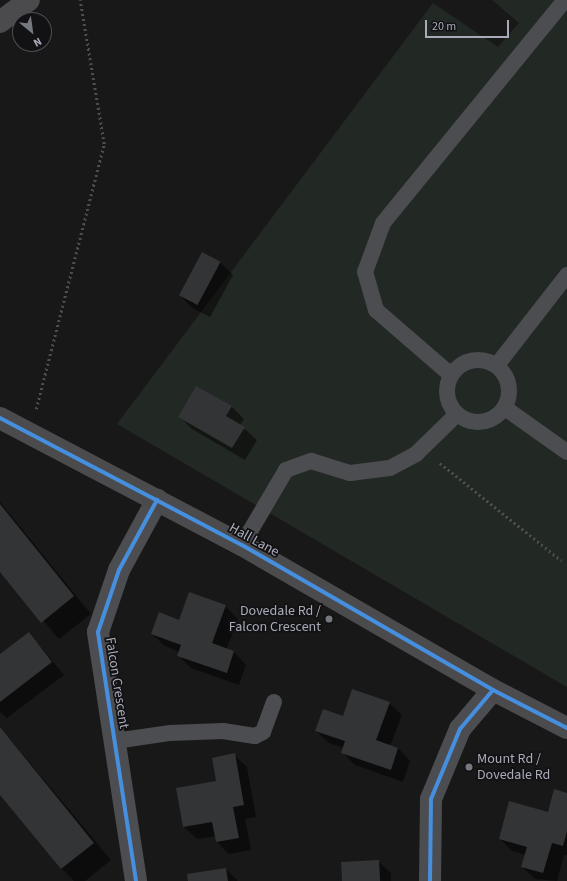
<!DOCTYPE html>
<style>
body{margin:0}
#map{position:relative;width:567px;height:881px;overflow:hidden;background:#181818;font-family:"Source Sans 3",sans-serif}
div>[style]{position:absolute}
.green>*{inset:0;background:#222823}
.shadow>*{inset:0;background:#0007}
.building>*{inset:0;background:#333436;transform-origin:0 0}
.path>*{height:2.5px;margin-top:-1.25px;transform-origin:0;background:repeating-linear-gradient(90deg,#4e4e52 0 2px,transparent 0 5px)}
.lane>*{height:16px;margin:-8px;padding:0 8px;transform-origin:8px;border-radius:8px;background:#4c4d50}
.lane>.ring{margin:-8px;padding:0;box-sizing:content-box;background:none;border:16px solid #4c4d50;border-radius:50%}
.street>*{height:22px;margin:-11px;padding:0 11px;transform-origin:11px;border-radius:11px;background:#4c4d50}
.secondary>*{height:22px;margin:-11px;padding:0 11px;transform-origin:11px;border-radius:11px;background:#4b4b4e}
.cycleway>*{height:4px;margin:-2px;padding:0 2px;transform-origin:2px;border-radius:2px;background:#468fdf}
.dots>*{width:11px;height:11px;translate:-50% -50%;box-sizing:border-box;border:2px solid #121214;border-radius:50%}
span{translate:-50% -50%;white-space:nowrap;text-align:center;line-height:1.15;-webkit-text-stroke:3.5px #121214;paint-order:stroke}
.street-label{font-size:14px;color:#a9abb8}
.poi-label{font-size:14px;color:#a9abb8}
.right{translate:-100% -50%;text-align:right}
.left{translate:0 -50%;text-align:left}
.north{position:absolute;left:12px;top:12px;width:40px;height:40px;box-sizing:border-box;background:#121214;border:1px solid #4e4f56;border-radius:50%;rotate:151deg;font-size:11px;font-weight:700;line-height:16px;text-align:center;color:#a9abb8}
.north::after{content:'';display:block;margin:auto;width:14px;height:18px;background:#767880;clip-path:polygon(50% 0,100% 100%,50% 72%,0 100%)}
.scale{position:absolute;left:425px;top:20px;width:84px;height:18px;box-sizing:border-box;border:2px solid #a9abb8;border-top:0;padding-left:5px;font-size:12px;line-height:14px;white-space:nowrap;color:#a9abb8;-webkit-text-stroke:3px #121214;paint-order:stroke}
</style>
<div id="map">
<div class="green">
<div style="clip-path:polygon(492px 0,567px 0,567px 687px,117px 424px,433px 3px,498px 47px,519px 23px)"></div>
</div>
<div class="shadow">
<div style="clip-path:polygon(203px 253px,221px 263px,233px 275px,210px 317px,192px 308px,180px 295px)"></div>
<div style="clip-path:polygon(231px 406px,244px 419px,240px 425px,257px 440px,245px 460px,192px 429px,180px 417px)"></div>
<div style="clip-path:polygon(0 502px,91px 614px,59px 639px,0 570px)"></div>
<div style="clip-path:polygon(225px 606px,238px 619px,226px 650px,234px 652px,246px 665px,239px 685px,191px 668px,178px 655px,180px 652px,165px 646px,152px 634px,179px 621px)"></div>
<div style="clip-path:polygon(29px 633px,64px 675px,7px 718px,0 712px,0 655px)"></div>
<div style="clip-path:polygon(389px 703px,402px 715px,390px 746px,398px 748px,410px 761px,403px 782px,355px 765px,342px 752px,344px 748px,329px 743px,316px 731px,343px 717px)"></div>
<div style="clip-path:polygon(0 727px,111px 860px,85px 881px,74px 881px,62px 869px,0 793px)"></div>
<div style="clip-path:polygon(234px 755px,247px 767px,256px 817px,245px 819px,251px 850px,229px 854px,217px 842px,216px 836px,197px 839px,184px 827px)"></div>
<div style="clip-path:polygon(567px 794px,567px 855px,564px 855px,557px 881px,535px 879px,522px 867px,526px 855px,512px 851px,500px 839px,549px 813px)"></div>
<div style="clip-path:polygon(378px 861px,391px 873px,391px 881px,342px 881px)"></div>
<div style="clip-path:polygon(226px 869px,238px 881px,189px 881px)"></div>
</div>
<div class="building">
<div style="left:202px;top:252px;width:21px;height:49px;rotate:28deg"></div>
<div style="clip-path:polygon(196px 386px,232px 406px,226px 416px,245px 427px,232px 448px,178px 417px)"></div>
<div style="clip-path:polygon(0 504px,74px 596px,41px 623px,0 572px)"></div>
<div style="clip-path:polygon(189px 592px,226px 605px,212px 643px,234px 651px,227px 673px,177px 656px,181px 645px,151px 634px,159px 612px,179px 620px)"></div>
<div style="clip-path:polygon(29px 632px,52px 662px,0 702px,0 654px)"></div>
<div style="clip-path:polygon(352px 689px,390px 702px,376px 740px,398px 748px,391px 770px,341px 753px,345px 741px,315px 731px,323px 709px,343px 716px)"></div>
<div style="clip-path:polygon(0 727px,94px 843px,61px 869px,0 795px)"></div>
<div style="clip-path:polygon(235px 753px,244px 805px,233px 807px,239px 838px,216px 842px,212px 822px,183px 827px,176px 788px,216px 781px,212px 758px)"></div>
<div style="clip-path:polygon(554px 789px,567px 793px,567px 831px,563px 846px,552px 843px,543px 873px,521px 867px,527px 847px,499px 839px,509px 801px,548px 812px)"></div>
<div style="left:379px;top:860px;width:21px;height:38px;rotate:87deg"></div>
<div style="clip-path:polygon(226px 868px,228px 881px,188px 881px,187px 874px)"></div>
</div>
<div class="path">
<div style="left:36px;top:409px;width:274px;rotate:-75.6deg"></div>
<div style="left:104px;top:144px;width:146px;rotate:-99.5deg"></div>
<div style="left:440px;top:463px;width:156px;rotate:38.8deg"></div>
</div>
<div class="lane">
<div class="ring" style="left:447px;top:360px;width:46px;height:46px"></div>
<div style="left:497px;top:365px;width:114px;rotate:-52.1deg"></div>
<div style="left:451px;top:375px;width:99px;rotate:-139.1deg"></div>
<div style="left:376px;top:310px;width:40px;rotate:-106deg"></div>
<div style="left:365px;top:272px;width:52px;rotate:-69.8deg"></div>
<div style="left:383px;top:223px;width:288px;rotate:-50.8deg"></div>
<div style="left:505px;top:408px;width:76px;rotate:35.4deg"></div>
<div style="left:242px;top:545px;width:87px;rotate:-59.6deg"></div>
<div style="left:286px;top:470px;width:27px;rotate:-20deg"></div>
<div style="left:311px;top:461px;width:41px;rotate:17.1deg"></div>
<div style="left:350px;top:473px;width:40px;rotate:-7.1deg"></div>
<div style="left:390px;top:468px;width:30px;rotate:-28deg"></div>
<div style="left:416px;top:454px;width:57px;rotate:-44.3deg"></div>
<div style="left:115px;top:741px;width:56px;rotate:-8.3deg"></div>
<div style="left:170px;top:733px;width:53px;rotate:-2.2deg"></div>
<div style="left:223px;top:731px;width:32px;rotate:9deg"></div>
<div style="left:255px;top:736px;width:9px;rotate:-27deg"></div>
<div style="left:263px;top:732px;width:32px;rotate:-70deg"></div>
</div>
<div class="street">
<div style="left:136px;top:881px;width:252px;rotate:-98.7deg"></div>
<div style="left:98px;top:632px;width:65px;rotate:-71.3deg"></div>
<div style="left:119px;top:570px;width:80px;rotate:-61.5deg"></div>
<div style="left:430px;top:881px;width:82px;rotate:-89.3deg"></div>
<div style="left:431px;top:799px;width:76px;rotate:-67.5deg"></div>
<div style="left:460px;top:729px;width:51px;rotate:-49.8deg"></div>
</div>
<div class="secondary">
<div style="left:0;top:22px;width:36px;rotate:-37deg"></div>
<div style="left:0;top:418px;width:273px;rotate:27.7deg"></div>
<div style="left:242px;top:545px;width:290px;rotate:30deg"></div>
<div style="left:493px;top:690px;width:83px;rotate:27.2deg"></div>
</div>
<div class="cycleway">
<div style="left:0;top:418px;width:273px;rotate:27.7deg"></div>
<div style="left:242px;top:545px;width:290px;rotate:30deg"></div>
<div style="left:493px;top:690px;width:83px;rotate:27.2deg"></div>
<div style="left:136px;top:881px;width:252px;rotate:-98.7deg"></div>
<div style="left:98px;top:632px;width:65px;rotate:-71.3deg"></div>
<div style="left:119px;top:570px;width:80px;rotate:-61.5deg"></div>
<div style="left:430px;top:881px;width:82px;rotate:-89.3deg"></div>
<div style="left:431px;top:799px;width:76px;rotate:-67.5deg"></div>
<div style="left:460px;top:729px;width:51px;rotate:-49.8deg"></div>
</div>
<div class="dots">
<div style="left:329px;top:619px;background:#767880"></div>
<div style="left:469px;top:767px;background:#767880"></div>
</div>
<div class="street-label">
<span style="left:254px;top:540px;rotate:29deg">Hall Lane</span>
<span style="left:117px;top:683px;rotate:81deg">Falcon Crescent</span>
</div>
<div class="poi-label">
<span class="right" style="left:321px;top:619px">Dovedale Rd /<br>Falcon Crescent</span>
<span class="left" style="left:477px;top:767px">Mount Rd /<br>Dovedale Rd</span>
</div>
<div class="north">N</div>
<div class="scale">20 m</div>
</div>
